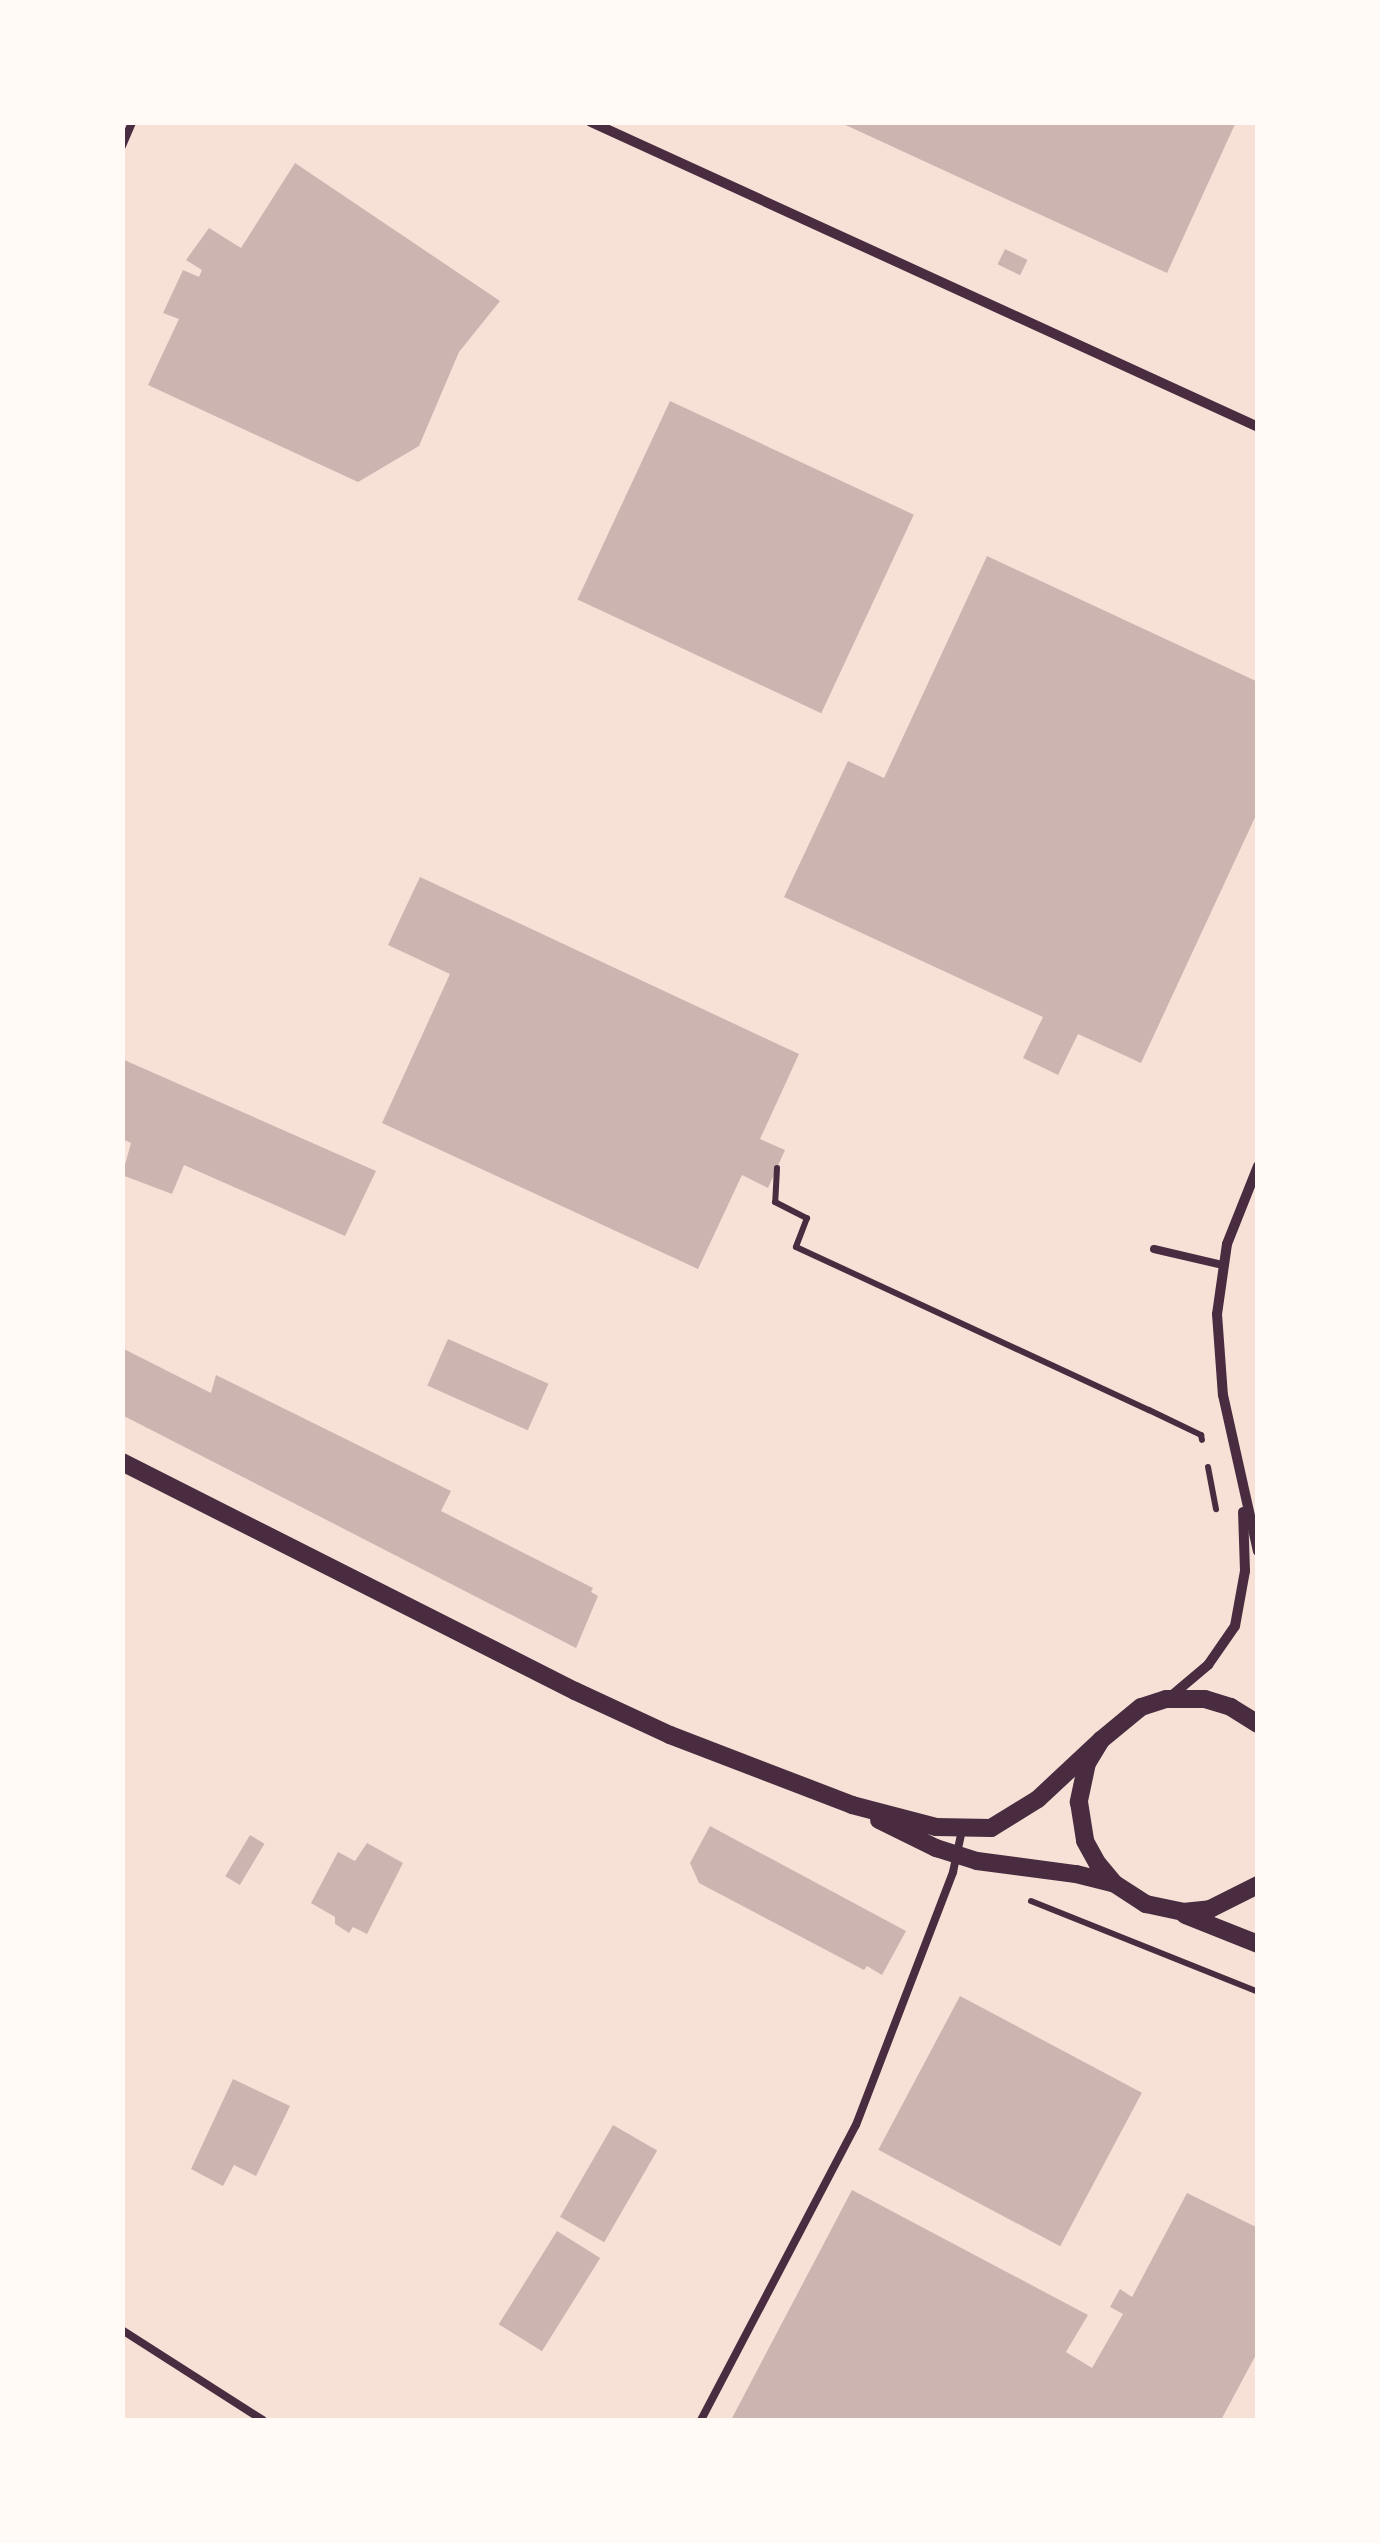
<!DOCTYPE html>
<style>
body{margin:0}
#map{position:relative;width:1380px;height:2543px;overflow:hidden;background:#f7e1d7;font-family:"Asap Condensed",sans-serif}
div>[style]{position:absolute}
.building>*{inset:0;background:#ccb4b1;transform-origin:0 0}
.path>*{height:6px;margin:-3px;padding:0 3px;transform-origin:3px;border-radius:3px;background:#4a2c40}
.service>*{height:8px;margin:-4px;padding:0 4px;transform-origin:4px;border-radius:4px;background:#4a2c40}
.minor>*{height:10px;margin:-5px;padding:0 5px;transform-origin:5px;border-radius:5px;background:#4a2c40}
.tertiary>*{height:18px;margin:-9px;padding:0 9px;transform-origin:9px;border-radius:9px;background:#4a2c40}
span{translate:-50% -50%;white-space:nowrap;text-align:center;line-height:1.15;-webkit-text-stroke:8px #fffaf5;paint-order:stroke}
.frame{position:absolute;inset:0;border:125px solid #fffaf5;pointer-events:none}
</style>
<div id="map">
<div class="building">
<div style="clip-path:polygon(839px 122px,1236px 122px,1167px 273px)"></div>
<div style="clip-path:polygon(295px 163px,500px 301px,459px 352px,419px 446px,358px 482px,148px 385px,179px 319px,163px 313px,183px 270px,199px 277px,202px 270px,186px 260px,209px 228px,241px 248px)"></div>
<div style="left:1005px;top:249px;width:25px;height:17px;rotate:26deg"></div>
<div style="left:670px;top:401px;width:269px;height:219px;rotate:25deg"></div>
<div style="clip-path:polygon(987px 556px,1258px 682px,1258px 811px,1141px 1063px,1078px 1034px,1058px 1075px,1023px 1058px,1043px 1017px,784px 897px,848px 761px,884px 778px)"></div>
<div style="clip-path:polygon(420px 877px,799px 1054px,760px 1139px,785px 1150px,768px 1188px,742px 1175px,698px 1269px,382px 1123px,450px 974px,388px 945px)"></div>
<div style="clip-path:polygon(122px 1059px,376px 1171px,345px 1236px,184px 1165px,172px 1194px,122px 1175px,131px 1143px,122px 1139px)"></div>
<div style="left:448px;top:1339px;width:110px;height:51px;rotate:24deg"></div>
<div style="clip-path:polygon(122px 1348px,211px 1393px,216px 1375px,451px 1491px,441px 1511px,593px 1588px,591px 1592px,598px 1596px,576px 1648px,122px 1415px)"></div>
<div style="clip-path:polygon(710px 1826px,906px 1931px,882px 1975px,867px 1966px,864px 1970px,699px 1883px,690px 1863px)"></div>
<div style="left:250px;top:1835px;width:17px;height:48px;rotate:31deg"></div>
<div style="clip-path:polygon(367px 1843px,403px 1863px,367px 1934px,353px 1927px,349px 1933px,335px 1924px,335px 1917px,311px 1903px,338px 1852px,355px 1861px)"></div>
<div style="left:960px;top:1996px;width:206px;height:174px;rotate:28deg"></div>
<div style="clip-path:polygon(233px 2079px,290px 2106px,256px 2176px,234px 2165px,223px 2186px,191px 2169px)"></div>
<div style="left:613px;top:2125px;width:51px;height:106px;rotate:30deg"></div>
<div style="clip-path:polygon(852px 2190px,1088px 2315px,1066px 2352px,1092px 2368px,1123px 2314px,1110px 2307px,1120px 2289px,1132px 2297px,1187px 2193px,1258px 2228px,1258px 2351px,1221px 2420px,731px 2420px)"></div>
<div style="left:557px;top:2231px;width:51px;height:110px;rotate:32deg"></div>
</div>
<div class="path">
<div style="left:777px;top:1168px;width:34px;rotate:93deg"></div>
<div style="left:775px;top:1202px;width:36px;rotate:27deg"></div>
<div style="left:807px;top:1218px;width:31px;rotate:111deg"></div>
<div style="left:796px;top:1247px;width:389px;rotate:24.8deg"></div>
<div style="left:1149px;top:1410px;width:58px;rotate:25.7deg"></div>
<div style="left:1201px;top:1435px;width:5px;rotate:79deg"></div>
<div style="left:1208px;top:1467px;width:43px;rotate:79.2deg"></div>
<div style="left:1031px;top:1901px;width:245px;rotate:21.8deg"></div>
</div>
<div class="service">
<div style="left:122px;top:146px;width:26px;rotate:-67deg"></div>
<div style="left:1154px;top:1249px;width:71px;rotate:13.1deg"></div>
<div style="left:122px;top:2330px;width:167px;rotate:32.6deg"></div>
<div style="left:701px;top:2420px;width:333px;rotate:-62.3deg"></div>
<div style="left:856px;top:2125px;width:271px;rotate:-69deg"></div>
<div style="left:953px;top:1872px;width:43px;rotate:-77.9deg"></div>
</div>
<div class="minor">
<div style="left:591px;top:122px;width:733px;rotate:24.57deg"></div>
<div style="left:1258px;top:1166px;width:84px;rotate:111.7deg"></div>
<div style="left:1227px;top:1244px;width:71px;rotate:98.1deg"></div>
<div style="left:1217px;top:1314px;width:81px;rotate:85.8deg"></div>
<div style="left:1223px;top:1395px;width:160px;rotate:77.4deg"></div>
<div style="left:1170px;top:1697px;width:50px;rotate:-40.1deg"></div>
<div style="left:1208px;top:1665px;width:47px;rotate:-55.3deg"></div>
<div style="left:1235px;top:1626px;width:56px;rotate:-79.7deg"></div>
<div style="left:1245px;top:1571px;width:59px;rotate:-91.9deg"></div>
</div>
<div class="tertiary">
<div style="left:122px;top:1462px;width:508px;rotate:26.82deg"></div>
<div style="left:575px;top:1691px;width:105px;rotate:24.9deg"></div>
<div style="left:670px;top:1735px;width:195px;rotate:21deg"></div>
<div style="left:852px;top:1805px;width:87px;rotate:14.7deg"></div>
<div style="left:936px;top:1827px;width:55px;rotate:1deg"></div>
<div style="left:991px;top:1828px;width:55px;rotate:-31.7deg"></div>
<div style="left:1038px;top:1799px;width:86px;rotate:-43.1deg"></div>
<div style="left:1258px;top:1724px;width:32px;rotate:-148deg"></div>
<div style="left:1231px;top:1707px;width:27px;rotate:-163deg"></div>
<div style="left:1205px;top:1699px;width:39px;rotate:180deg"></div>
<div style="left:1166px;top:1699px;width:26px;rotate:162deg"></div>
<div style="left:1141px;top:1707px;width:52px;rotate:140.5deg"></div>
<div style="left:1101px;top:1740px;width:27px;rotate:121deg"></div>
<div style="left:1087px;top:1763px;width:40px;rotate:102deg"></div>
<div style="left:1079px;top:1802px;width:39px;rotate:81deg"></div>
<div style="left:1085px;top:1841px;width:26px;rotate:61deg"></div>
<div style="left:1098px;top:1864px;width:26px;rotate:50deg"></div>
<div style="left:1115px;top:1884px;width:37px;rotate:33deg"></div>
<div style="left:1146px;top:1904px;width:38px;rotate:12deg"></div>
<div style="left:1183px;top:1912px;width:27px;rotate:-6deg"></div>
<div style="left:1210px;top:1909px;width:54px;rotate:-26.6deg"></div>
<div style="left:879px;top:1820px;width:64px;rotate:26.2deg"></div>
<div style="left:936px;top:1848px;width:43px;rotate:17.6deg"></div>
<div style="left:977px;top:1861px;width:100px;rotate:7.5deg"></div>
<div style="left:1076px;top:1874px;width:36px;rotate:14deg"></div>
<div style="left:1185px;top:1915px;width:79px;rotate:21.7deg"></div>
</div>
<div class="frame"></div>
</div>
